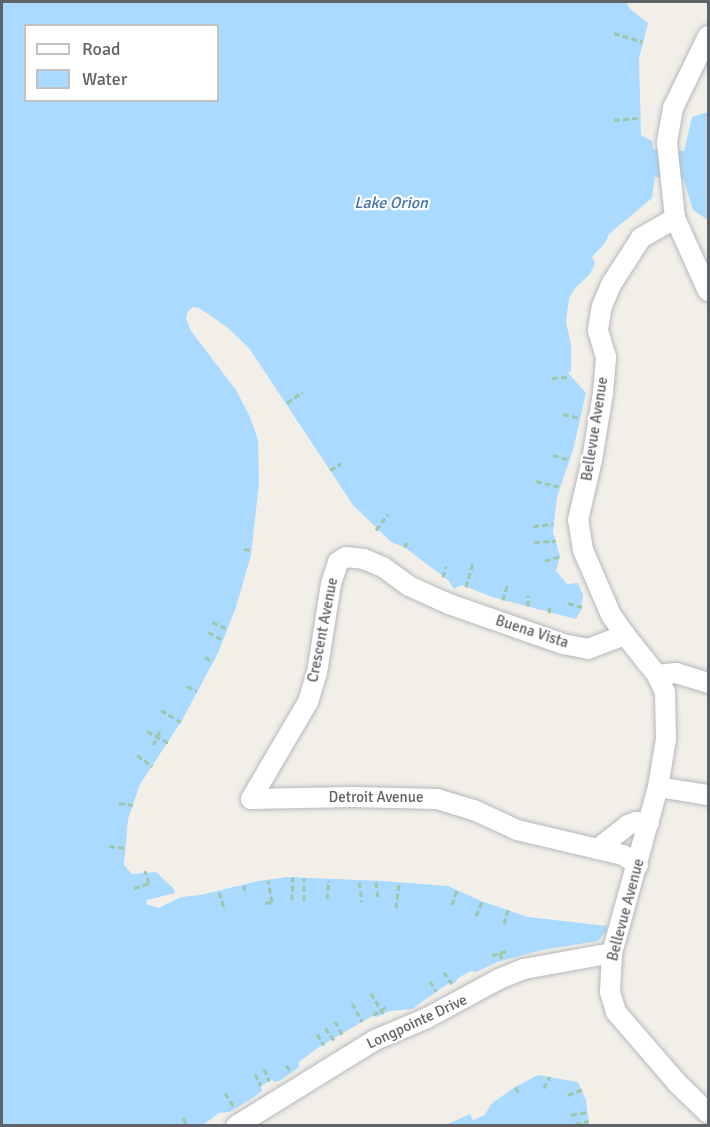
<!DOCTYPE html>
<style>
body{margin:0}
#map{position:relative;width:710px;height:1127px;overflow:hidden;background:#f1efe8;font-family:Signika,sans-serif}
div>[style]{position:absolute}
.water>*{inset:0;background:#aadaff}
.path>*{height:3px;margin-top:-1.5px;transform-origin:0;background:repeating-linear-gradient(90deg,#9cc7a9 0 6px,transparent 0 9px)}
.roads{filter:drop-shadow(0 0 2px #b5b8bc) drop-shadow(0 0 2px #b5b8bc)}
.minor>*{height:20px;margin:-10px;padding:0 10px;transform-origin:10px;border-radius:10px;background:#fff}
span{translate:-50% -50%;white-space:nowrap;text-align:center;line-height:1.15;-webkit-text-stroke:4.5px #fff;paint-order:stroke}
.street-label{font-size:15px;color:#5f6368}
.water-label{font-size:16px;color:#4174aa;font-style:italic}
.frame{position:absolute;inset:0;border:3px solid #5f6368;pointer-events:none}
.legend{position:absolute;left:24px;top:24px;width:195px;height:78px;box-sizing:border-box;background:#fff;border:2px solid #bfc1c3;margin:0;padding:8px 10px;list-style:none;font-size:18px;color:#5f6368}
.legend li{display:flex;align-items:center;gap:12px;height:30px}
.legend b{width:30px;border:2px solid #bfc1c3}
</style>
<div id="map">
<div class="water">
<div style="clip-path:polygon(evenodd,2px 2px,626px 2px,631px 10px,648px 23px,639px 59px,641px 135px,652px 141px,653px 149px,656px 150px,684px 151px,692px 117px,708px 112px,708px 220px,693px 210px,683px 178px,655px 177px,652px 198px,609px 234px,605px 243px,592px 257px,595px 263px,590px 274px,576px 287px,569px 298px,566px 322px,571px 345px,571px 371px,568px 373px,586px 393px,573px 450px,557px 497px,553px 532px,560px 556px,556px 571px,567px 584px,578px 583px,583px 595px,581px 610px,576px 619px,492px 597px,462px 585px,454px 589px,448px 580px,404px 547px,391px 542px,353px 505px,249px 348px,227px 327px,199px 308px,193px 307px,188px 311px,186px 318px,191px 331px,236px 390px,250px 417px,258px 440px,259px 483px,251px 555px,236px 607px,218px 653px,181px 722px,140px 784px,128px 819px,124px 865px,132px 874px,156px 872px,173px 888px,175px 893px,147px 900px,146px 904px,159px 908px,181px 897px,201px 895px,258px 881px,288px 877px,383px 881px,448px 886px,481px 901px,528px 917px,607px 926px,606px 932px,598px 941px,542px 950px,500px 961px,476px 972px,471px 971px,458px 978px,455px 983px,449px 983px,412px 1009px,390px 1011px,377px 1017px,374px 1015px,319px 1047px,299px 1062px,299px 1067px,281px 1080px,275px 1082px,272px 1080px,261px 1086px,262px 1091px,257px 1095px,230px 1112px,219px 1113px,203px 1125px,2px 1126px,2px 2px,26px 26px,218px 26px,218px 100px,26px 100px,26px 26px)"></div>
<div style="clip-path:polygon(538px 1075px,578px 1082px,586px 1100px,589px 1125px,446px 1125px,470px 1114px,473px 1120px,485px 1115px,491px 1104px,515px 1087px)"></div>
</div>
<div class="path">
<div style="left:614px;top:33px;width:30px;rotate:17deg"></div>
<div style="left:614px;top:120px;width:24px;rotate:-5deg"></div>
<div style="left:552px;top:378px;width:17px;rotate:-3deg"></div>
<div style="left:287px;top:403px;width:19px;rotate:-35deg"></div>
<div style="left:563px;top:414px;width:16px;rotate:14deg"></div>
<div style="left:553px;top:455px;width:18px;rotate:16deg"></div>
<div style="left:330px;top:470px;width:13px;rotate:-32deg"></div>
<div style="left:536px;top:481px;width:25px;rotate:14deg"></div>
<div style="left:533px;top:526px;width:20px;rotate:-6deg"></div>
<div style="left:376px;top:530px;width:20px;rotate:-53deg"></div>
<div style="left:534px;top:542px;width:22px;rotate:-3deg"></div>
<div style="left:404px;top:547px;width:9px;rotate:-54deg"></div>
<div style="left:244px;top:549px;width:8px;rotate:7deg"></div>
<div style="left:545px;top:561px;width:16px;rotate:-18deg"></div>
<div style="left:443px;top:577px;width:11px;rotate:-75deg"></div>
<div style="left:466px;top:587px;width:26px;rotate:-74deg"></div>
<div style="left:503px;top:600px;width:18px;rotate:-74deg"></div>
<div style="left:568px;top:603px;width:15px;rotate:16deg"></div>
<div style="left:528px;top:606px;width:11px;rotate:-90deg"></div>
<div style="left:549px;top:613px;width:7px;rotate:-82deg"></div>
<div style="left:212px;top:622px;width:17px;rotate:24deg"></div>
<div style="left:208px;top:632px;width:17px;rotate:28deg"></div>
<div style="left:205px;top:657px;width:9px;rotate:32deg"></div>
<div style="left:187px;top:686px;width:11px;rotate:27deg"></div>
<div style="left:161px;top:710px;width:23px;rotate:31deg"></div>
<div style="left:147px;top:731px;width:25px;rotate:29deg"></div>
<div style="left:153px;top:745px;width:18px;rotate:-63deg"></div>
<div style="left:137px;top:755px;width:19px;rotate:36deg"></div>
<div style="left:119px;top:803px;width:14px;rotate:8deg"></div>
<div style="left:109px;top:846px;width:17px;rotate:7deg"></div>
<div style="left:359px;top:882px;width:20px;rotate:81deg"></div>
<div style="left:376px;top:882px;width:16px;rotate:83deg"></div>
<div style="left:244px;top:885px;width:9px;rotate:84deg"></div>
<div style="left:134px;top:888px;width:16px;rotate:-18deg"></div>
<div style="left:149px;top:883px;width:13px;rotate:-108deg"></div>
<div style="left:219px;top:892px;width:19px;rotate:72deg"></div>
<div style="left:327px;top:899px;width:19px;rotate:-84deg"></div>
<div style="left:292px;top:900px;width:23px;rotate:-88deg"></div>
<div style="left:304px;top:901px;width:23px;rotate:-90deg"></div>
<div style="left:265px;top:903px;width:7px;rotate:-8deg"></div>
<div style="left:272px;top:902px;width:22px;rotate:-100deg"></div>
<div style="left:452px;top:905px;width:16px;rotate:-72deg"></div>
<div style="left:396px;top:908px;width:26px;rotate:-83deg"></div>
<div style="left:476px;top:916px;width:16px;rotate:-68deg"></div>
<div style="left:504px;top:924px;width:15px;rotate:-74deg"></div>
<div style="left:500px;top:953px;width:9px;rotate:-21deg"></div>
<div style="left:492px;top:955px;width:8px;rotate:-14deg"></div>
<div style="left:500px;top:953px;width:6px;rotate:72deg"></div>
<div style="left:444px;top:972px;width:14px;rotate:56deg"></div>
<div style="left:430px;top:981px;width:12px;rotate:59deg"></div>
<div style="left:371px;top:993px;width:24px;rotate:60deg"></div>
<div style="left:352px;top:1003px;width:21px;rotate:61deg"></div>
<div style="left:373px;top:1015px;width:17px;rotate:-31deg"></div>
<div style="left:335px;top:1021px;width:15px;rotate:62deg"></div>
<div style="left:325px;top:1028px;width:15px;rotate:53deg"></div>
<div style="left:317px;top:1034px;width:13px;rotate:58deg"></div>
<div style="left:286px;top:1065px;width:9px;rotate:54deg"></div>
<div style="left:264px;top:1069px;width:13px;rotate:67deg"></div>
<div style="left:255px;top:1074px;width:13px;rotate:63deg"></div>
<div style="left:515px;top:1087px;width:7px;rotate:56deg"></div>
<div style="left:544px;top:1088px;width:13px;rotate:-63deg"></div>
<div style="left:225px;top:1093px;width:17px;rotate:57deg"></div>
<div style="left:568px;top:1095px;width:16px;rotate:-22deg"></div>
<div style="left:571px;top:1115px;width:16px;rotate:-11deg"></div>
<div style="left:183px;top:1118px;width:9px;rotate:58deg"></div>
<div style="left:575px;top:1124px;width:14px;rotate:-12deg"></div>
</div>
<div class="roads">
<div class="minor">
<div style="left:708px;top:36px;width:80px;rotate:115.9deg"></div>
<div style="left:673px;top:108px;width:36px;rotate:100deg"></div>
<div style="left:667px;top:143px;width:75px;rotate:83.9deg"></div>
<div style="left:675px;top:218px;width:80px;rotate:65.7deg"></div>
<div style="left:625px;top:635px;width:24px;rotate:-125deg"></div>
<div style="left:611px;top:615px;width:71px;rotate:-113.3deg"></div>
<div style="left:583px;top:550px;width:30px;rotate:-99deg"></div>
<div style="left:578px;top:520px;width:62px;rotate:-76.9deg"></div>
<div style="left:592px;top:460px;width:68px;rotate:-80.7deg"></div>
<div style="left:603px;top:393px;width:36px;rotate:-85deg"></div>
<div style="left:606px;top:357px;width:28px;rotate:-107deg"></div>
<div style="left:598px;top:330px;width:24px;rotate:-81deg"></div>
<div style="left:602px;top:306px;width:25px;rotate:-67deg"></div>
<div style="left:612px;top:283px;width:54px;rotate:-57.2deg"></div>
<div style="left:641px;top:238px;width:39px;rotate:-30deg"></div>
<div style="left:657px;top:675px;width:19px;rotate:65deg"></div>
<div style="left:665px;top:692px;width:47px;rotate:88.8deg"></div>
<div style="left:666px;top:739px;width:49px;rotate:99.5deg"></div>
<div style="left:658px;top:787px;width:172px;rotate:105.5deg"></div>
<div style="left:612px;top:953px;width:39px;rotate:93deg"></div>
<div style="left:610px;top:992px;width:21px;rotate:73deg"></div>
<div style="left:616px;top:1012px;width:96px;rotate:49.2deg"></div>
<div style="left:679px;top:1085px;width:40px;rotate:44deg"></div>
<div style="left:658px;top:787px;width:51px;rotate:9.1deg"></div>
<div style="left:251px;top:799px;width:113px;rotate:-59.6deg"></div>
<div style="left:308px;top:702px;width:30px;rotate:-73deg"></div>
<div style="left:317px;top:673px;width:90px;rotate:-81.1deg"></div>
<div style="left:331px;top:584px;width:23px;rotate:-72deg"></div>
<div style="left:338px;top:562px;width:9px;rotate:-32deg"></div>
<div style="left:346px;top:557px;width:18px;rotate:6deg"></div>
<div style="left:364px;top:559px;width:21px;rotate:23deg"></div>
<div style="left:383px;top:567px;width:32px;rotate:36deg"></div>
<div style="left:409px;top:586px;width:44px;rotate:24.2deg"></div>
<div style="left:449px;top:604px;width:121px;rotate:19.3deg"></div>
<div style="left:563px;top:644px;width:25px;rotate:11deg"></div>
<div style="left:588px;top:649px;width:40px;rotate:-21deg"></div>
<div style="left:625px;top:635px;width:51px;rotate:51.3deg"></div>
<div style="left:657px;top:675px;width:19px;rotate:-6deg"></div>
<div style="left:676px;top:673px;width:34px;rotate:17deg"></div>
<div style="left:251px;top:799px;width:102px;rotate:-1.1deg"></div>
<div style="left:353px;top:797px;width:84px;rotate:1.4deg"></div>
<div style="left:437px;top:799px;width:39px;rotate:17deg"></div>
<div style="left:474px;top:810px;width:47px;rotate:24.9deg"></div>
<div style="left:517px;top:830px;width:109px;rotate:13.3deg"></div>
<div style="left:623px;top:855px;width:18px;rotate:34deg"></div>
<div style="left:600px;top:847px;width:36px;rotate:-38deg"></div>
<div style="left:628px;top:825px;width:9px;rotate:-21deg"></div>
<div style="left:636px;top:822px;width:13px;rotate:4deg"></div>
<div style="left:236px;top:1126px;width:163px;rotate:-31.7deg"></div>
<div style="left:375px;top:1040px;width:56px;rotate:-22.9deg"></div>
<div style="left:427px;top:1018px;width:82px;rotate:-28.4deg"></div>
<div style="left:499px;top:979px;width:27px;rotate:-22deg"></div>
<div style="left:524px;top:969px;width:89px;rotate:-10.3deg"></div>
</div>
</div>
<div class="street-label">
<span style="left:595px;top:429px;rotate:-81deg">Bellevue Avenue</span>
<span style="left:323px;top:630px;rotate:-79deg">Crescent Avenue</span>
<span style="left:532px;top:632px;rotate:18deg">Buena Vista</span>
<span style="left:376px;top:798px">Detroit Avenue</span>
<span style="left:626px;top:910px;rotate:-75deg">Bellevue Avenue</span>
<span style="left:417px;top:1022px;rotate:-25deg">Longpointe Drive</span>
</div>
<div class="water-label">
<span style="left:391px;top:203px">Lake Orion</span>
</div>
<div class="frame"></div>
<ul class="legend">
<li><b style="height:8px;background:#fff"></b>Road</li>
<li><b style="height:16px;background:#aadaff"></b>Water</li>
</ul>
</div>
